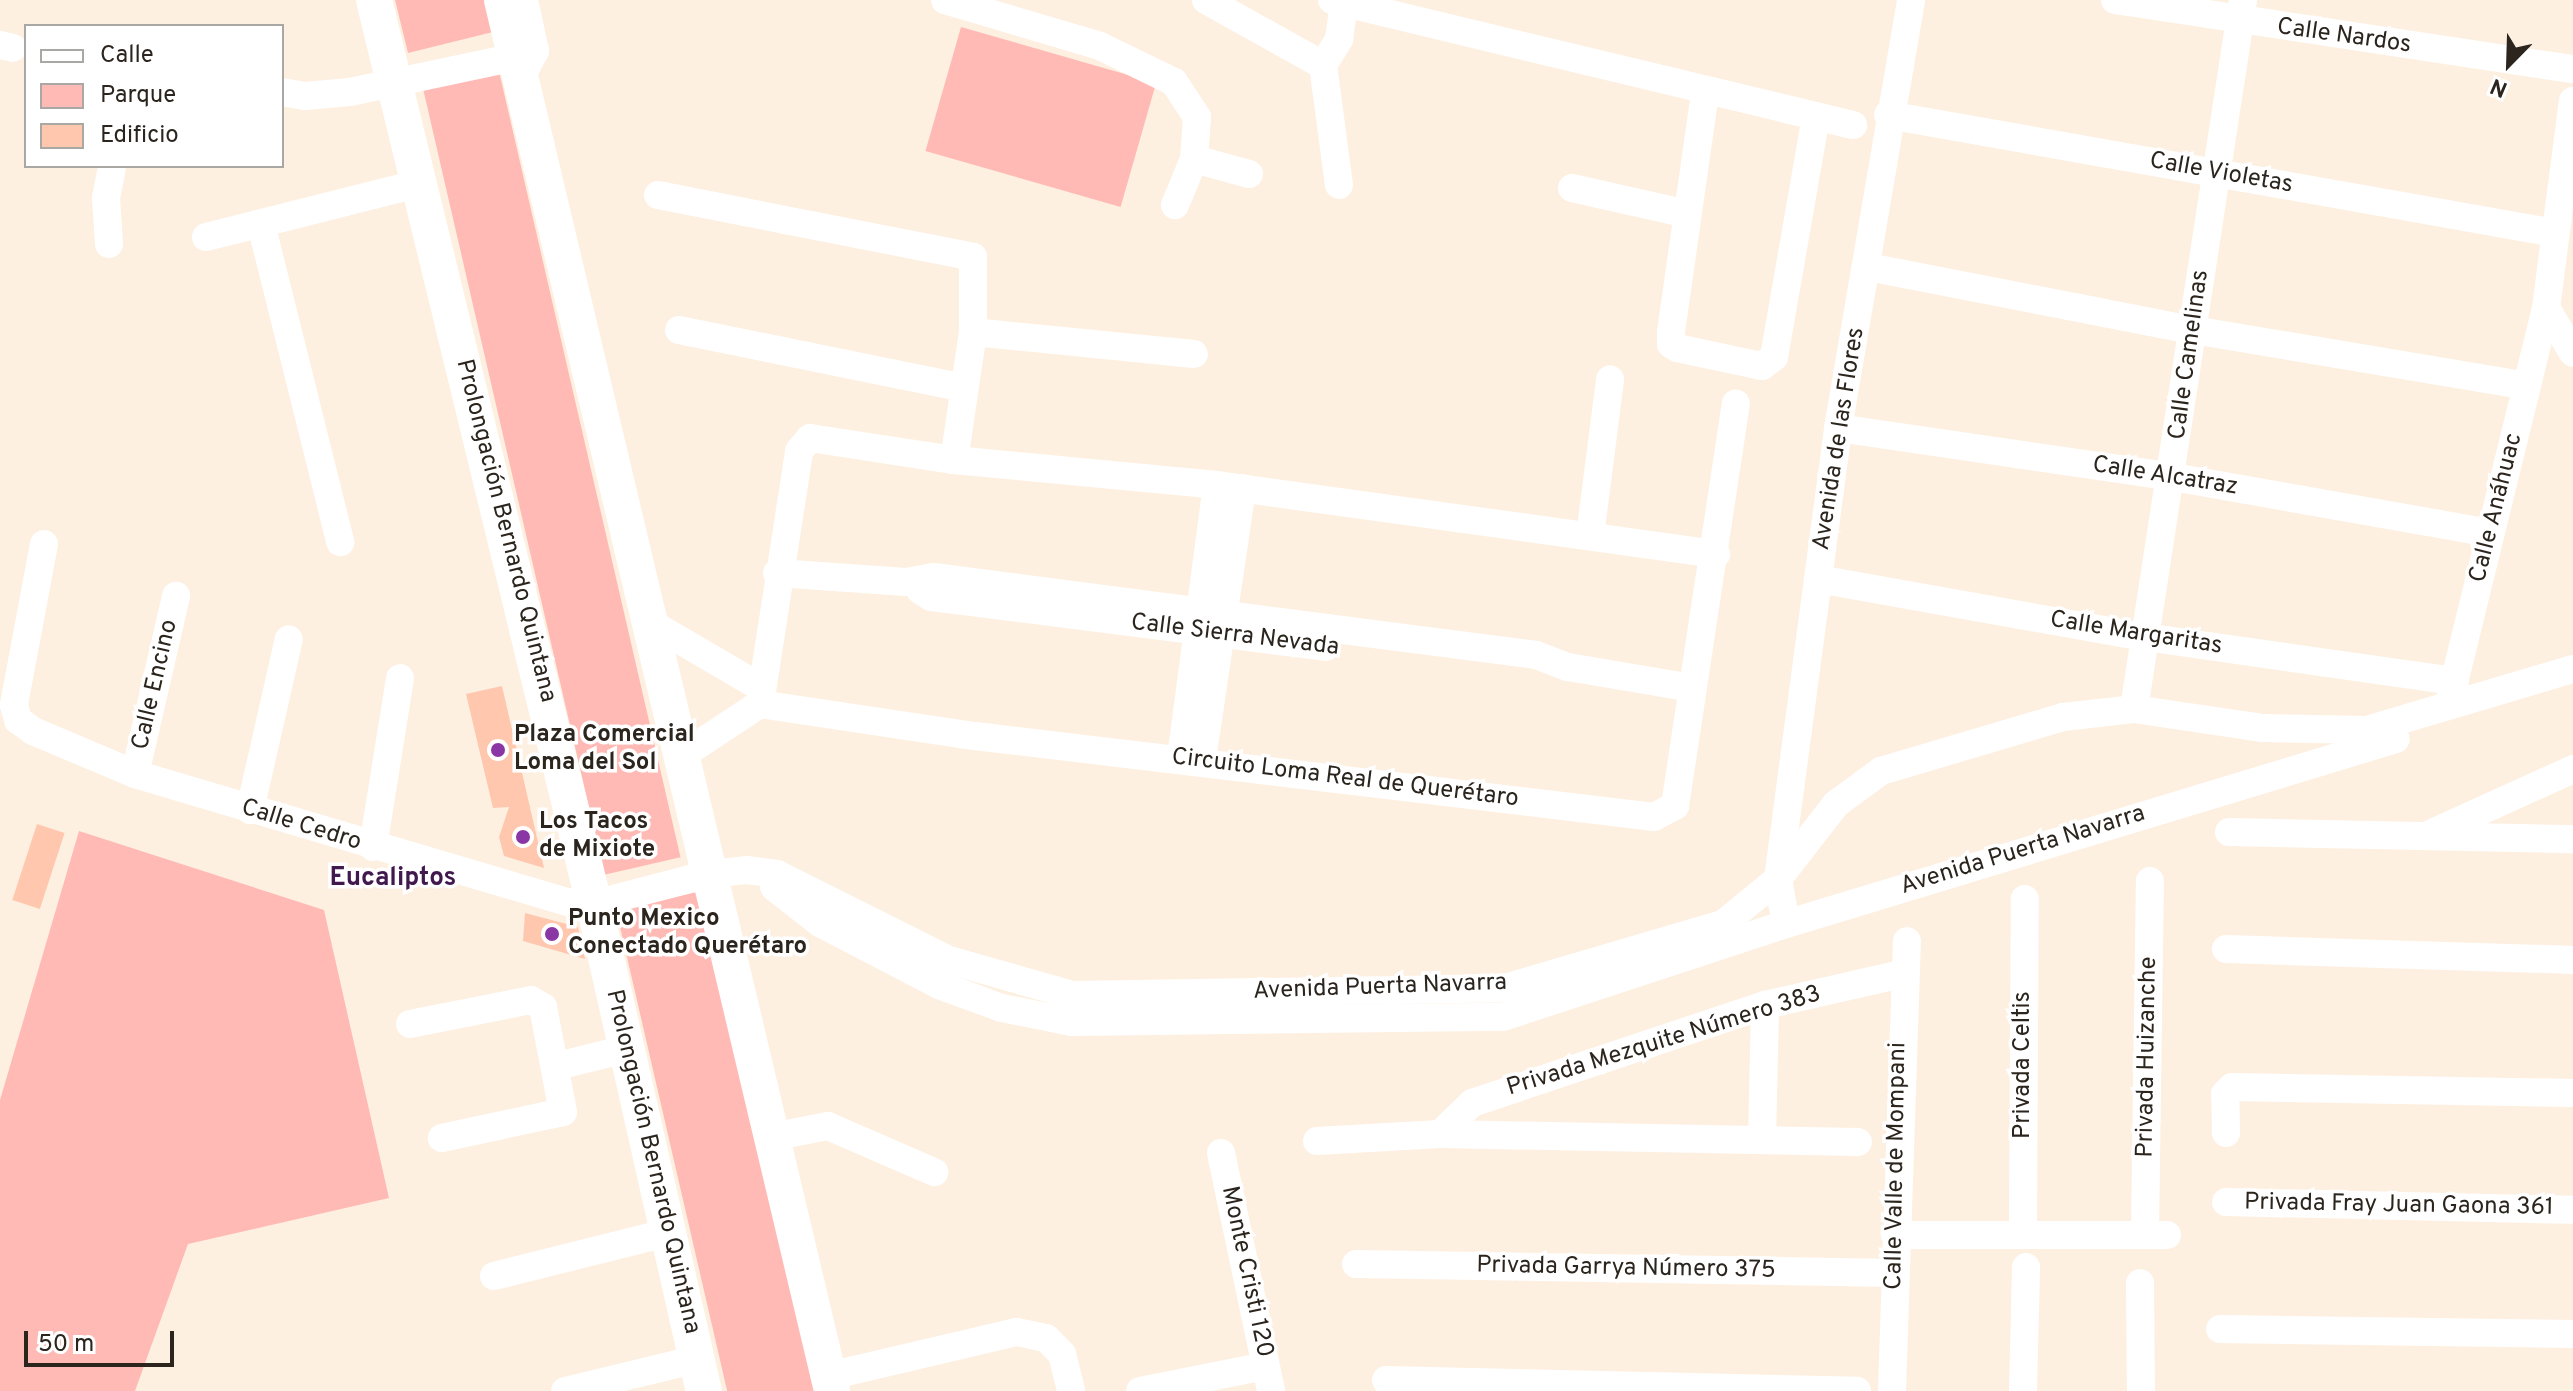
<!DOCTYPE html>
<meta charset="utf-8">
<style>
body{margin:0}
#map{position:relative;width:2573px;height:1391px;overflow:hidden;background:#fef0e1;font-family:Overpass,sans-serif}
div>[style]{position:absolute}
.green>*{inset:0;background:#ffbab5;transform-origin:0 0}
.building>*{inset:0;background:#fec7ae;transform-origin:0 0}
.minor>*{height:28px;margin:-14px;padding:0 14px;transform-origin:14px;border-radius:14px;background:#fff}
.major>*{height:36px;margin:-18px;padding:0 18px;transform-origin:18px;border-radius:18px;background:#fff}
.dots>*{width:22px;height:22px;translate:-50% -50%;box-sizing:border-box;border:4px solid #fff;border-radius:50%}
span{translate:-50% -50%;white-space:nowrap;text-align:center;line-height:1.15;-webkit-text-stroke:7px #fff;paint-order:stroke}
.street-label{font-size:24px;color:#2b251e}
.poi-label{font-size:24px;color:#2b251e;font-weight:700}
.left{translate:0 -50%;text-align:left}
.neighbourhood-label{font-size:26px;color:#41194e;font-weight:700}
.legend{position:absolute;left:24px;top:24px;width:260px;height:144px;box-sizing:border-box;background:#fff;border:2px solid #aaa8a5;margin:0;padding:10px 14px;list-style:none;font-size:24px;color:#2b251e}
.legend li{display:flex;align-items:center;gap:16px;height:40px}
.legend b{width:40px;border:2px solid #aaa8a5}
.north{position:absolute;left:2469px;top:24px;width:80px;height:80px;-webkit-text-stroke:6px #fff;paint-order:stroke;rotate:203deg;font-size:22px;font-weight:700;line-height:32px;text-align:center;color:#2b251e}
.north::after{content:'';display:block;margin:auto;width:28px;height:36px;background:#2b251e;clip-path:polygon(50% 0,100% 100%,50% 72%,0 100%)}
.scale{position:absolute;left:24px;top:1331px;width:150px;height:36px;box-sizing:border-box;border:4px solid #2b251e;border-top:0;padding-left:10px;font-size:24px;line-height:28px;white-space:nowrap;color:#2b251e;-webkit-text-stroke:6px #fff;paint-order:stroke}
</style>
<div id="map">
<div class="green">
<div style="clip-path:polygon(395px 0,485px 0,493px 32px,408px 53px)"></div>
<div style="left:961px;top:27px;width:203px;height:129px;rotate:16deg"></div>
<div style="left:499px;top:71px;width:807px;height:78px;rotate:77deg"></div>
<div style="clip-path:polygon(79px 831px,324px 910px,389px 1198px,188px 1244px,135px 1391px,0 1391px,0 1100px)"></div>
<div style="left:701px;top:891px;width:513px;height:87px;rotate:77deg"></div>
</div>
<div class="building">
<div style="clip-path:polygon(502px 686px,544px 868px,504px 856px,499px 837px,509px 807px,493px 808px,466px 694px)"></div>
<div style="left:37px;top:824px;width:29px;height:80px;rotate:18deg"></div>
<div style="clip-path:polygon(525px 913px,578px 927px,585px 959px,523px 941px)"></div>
</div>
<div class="minor">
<div style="left:945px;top:0;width:162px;rotate:16.5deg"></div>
<div style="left:1100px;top:46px;width:82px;rotate:25.9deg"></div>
<div style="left:1174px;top:82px;width:42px;rotate:56.7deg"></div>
<div style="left:1197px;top:117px;width:42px;rotate:94.1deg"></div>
<div style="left:1194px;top:159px;width:50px;rotate:112.4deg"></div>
<div style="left:1206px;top:0;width:134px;rotate:29.1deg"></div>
<div style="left:1332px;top:0;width:536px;rotate:13.49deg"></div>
<div style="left:2115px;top:0;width:463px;rotate:8.6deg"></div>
<div style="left:0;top:45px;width:13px;rotate:13deg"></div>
<div style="left:521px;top:77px;width:30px;rotate:-62deg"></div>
<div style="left:535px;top:51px;width:52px;rotate:-102.2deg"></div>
<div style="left:282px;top:92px;width:23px;rotate:10deg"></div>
<div style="left:305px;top:96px;width:45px;rotate:-5.1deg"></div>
<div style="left:350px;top:92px;width:170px;rotate:-11.9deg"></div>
<div style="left:1705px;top:93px;width:241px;rotate:98.1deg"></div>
<div style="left:1671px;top:332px;width:12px;rotate:90deg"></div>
<div style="left:1671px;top:344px;width:7px;rotate:34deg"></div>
<div style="left:1677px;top:348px;width:87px;rotate:12deg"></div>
<div style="left:1762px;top:366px;width:15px;rotate:-37deg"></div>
<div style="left:1774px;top:357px;width:244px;rotate:-80.1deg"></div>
<div style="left:1888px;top:115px;width:677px;rotate:10.03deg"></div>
<div style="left:1194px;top:159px;width:57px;rotate:15.3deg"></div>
<div style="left:1339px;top:185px;width:121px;rotate:-97.6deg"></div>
<div style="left:1323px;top:65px;width:31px;rotate:-58deg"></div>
<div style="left:1339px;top:39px;width:36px;rotate:-82deg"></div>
<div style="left:1572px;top:188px;width:118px;rotate:12.7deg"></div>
<div style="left:658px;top:195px;width:321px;rotate:11.1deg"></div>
<div style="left:973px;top:257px;width:75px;rotate:90deg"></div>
<div style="left:973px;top:332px;width:129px;rotate:98.4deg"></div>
<div style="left:261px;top:224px;width:328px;rotate:76deg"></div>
<div style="left:206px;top:237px;width:222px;rotate:-14.1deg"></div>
<div style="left:109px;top:244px;width:46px;rotate:-93.7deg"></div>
<div style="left:106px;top:198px;width:33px;rotate:-79deg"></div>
<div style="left:1868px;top:267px;width:331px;rotate:11deg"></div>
<div style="left:2193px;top:330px;width:338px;rotate:9.5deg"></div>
<div style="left:2546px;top:308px;width:52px;rotate:59deg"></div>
<div style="left:679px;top:330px;width:290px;rotate:11.5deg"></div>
<div style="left:973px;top:332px;width:222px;rotate:5.7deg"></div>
<div style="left:1838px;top:428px;width:339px;rotate:8.3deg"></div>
<div style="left:2173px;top:477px;width:322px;rotate:10deg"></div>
<div style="left:1590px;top:536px;width:158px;rotate:-82.7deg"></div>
<div style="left:44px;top:544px;width:164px;rotate:100.6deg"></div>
<div style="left:14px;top:705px;width:16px;rotate:75deg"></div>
<div style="left:18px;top:720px;width:19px;rotate:36deg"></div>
<div style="left:33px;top:731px;width:111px;rotate:22.9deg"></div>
<div style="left:135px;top:774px;width:452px;rotate:16.5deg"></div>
<div style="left:568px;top:902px;width:26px;rotate:4deg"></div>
<div style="left:594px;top:904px;width:119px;rotate:-14.6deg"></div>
<div style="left:709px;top:874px;width:37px;rotate:-6deg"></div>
<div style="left:746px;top:870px;width:31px;rotate:7deg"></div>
<div style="left:777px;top:874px;width:192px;rotate:26.6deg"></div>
<div style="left:949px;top:960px;width:128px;rotate:15.9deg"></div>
<div style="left:1072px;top:995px;width:433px;rotate:-0.9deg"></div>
<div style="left:1505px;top:988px;width:227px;rotate:-16.4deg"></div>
<div style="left:1723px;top:924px;width:71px;rotate:-39.3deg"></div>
<div style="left:1778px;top:879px;width:95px;rotate:-52.3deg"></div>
<div style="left:1836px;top:804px;width:56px;rotate:-36.3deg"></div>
<div style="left:1881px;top:771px;width:190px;rotate:-16.5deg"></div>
<div style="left:2063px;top:717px;width:71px;rotate:-6.4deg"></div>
<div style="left:2134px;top:709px;width:129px;rotate:8.4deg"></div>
<div style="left:2262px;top:728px;width:105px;rotate:1.1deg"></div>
<div style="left:2367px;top:730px;width:215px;rotate:-16.5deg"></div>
<div style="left:777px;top:573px;width:129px;rotate:4deg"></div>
<div style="left:906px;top:582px;width:28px;rotate:-10deg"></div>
<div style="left:934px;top:577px;width:607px;rotate:7.38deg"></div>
<div style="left:1536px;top:655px;width:34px;rotate:21deg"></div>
<div style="left:1568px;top:667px;width:126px;rotate:9.6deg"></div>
<div style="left:1818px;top:579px;width:332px;rotate:10.1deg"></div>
<div style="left:2145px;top:637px;width:313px;rotate:8.1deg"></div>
<div style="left:920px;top:590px;width:13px;rotate:32deg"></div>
<div style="left:931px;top:597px;width:398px;rotate:7.2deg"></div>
<div style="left:649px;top:622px;width:131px;rotate:30.3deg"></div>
<div style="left:2450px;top:699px;width:403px;rotate:-76.2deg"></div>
<div style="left:2546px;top:308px;width:209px;rotate:-82.6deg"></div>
<div style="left:760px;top:704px;width:256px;rotate:-81.2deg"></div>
<div style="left:799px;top:451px;width:17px;rotate:-50deg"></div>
<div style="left:810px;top:438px;width:146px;rotate:8.7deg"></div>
<div style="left:954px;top:460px;width:264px;rotate:5.4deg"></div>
<div style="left:1217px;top:485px;width:504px;rotate:7.87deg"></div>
<div style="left:2134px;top:709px;width:717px;rotate:-81.26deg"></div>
<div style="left:681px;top:756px;width:95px;rotate:-33.4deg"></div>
<div style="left:760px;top:704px;width:217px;rotate:8.5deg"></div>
<div style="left:975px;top:736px;width:684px;rotate:6.8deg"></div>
<div style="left:1654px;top:817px;width:24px;rotate:-28deg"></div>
<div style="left:1675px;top:806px;width:407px;rotate:-81.4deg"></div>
<div style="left:1181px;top:758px;width:275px;rotate:-82.5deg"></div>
<div style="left:1202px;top:760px;width:275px;rotate:-81.6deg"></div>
<div style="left:135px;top:774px;width:183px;rotate:-77deg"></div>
<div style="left:250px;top:810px;width:175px;rotate:-77.2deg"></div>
<div style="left:2229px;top:832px;width:344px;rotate:1.2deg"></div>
<div style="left:2430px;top:834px;width:157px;rotate:-24.4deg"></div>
<div style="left:373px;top:847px;width:171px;rotate:-80.9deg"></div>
<div style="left:774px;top:887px;width:58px;rotate:38deg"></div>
<div style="left:820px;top:923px;width:134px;rotate:27.5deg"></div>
<div style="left:939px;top:985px;width:67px;rotate:20.1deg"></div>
<div style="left:1002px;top:1008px;width:71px;rotate:11.3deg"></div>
<div style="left:1072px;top:1022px;width:431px;rotate:-0.7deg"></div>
<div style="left:1503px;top:1017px;width:298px;rotate:-18.2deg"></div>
<div style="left:1786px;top:924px;width:637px;rotate:-16.87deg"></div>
<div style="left:1786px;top:924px;width:46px;rotate:-100.1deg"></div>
<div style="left:1778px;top:879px;width:455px;rotate:-82.4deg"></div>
<div style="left:1838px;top:428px;width:434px;rotate:-80.3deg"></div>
<div style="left:2226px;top:949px;width:347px;rotate:1.8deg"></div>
<div style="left:410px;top:1024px;width:123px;rotate:-11.2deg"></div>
<div style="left:531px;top:1000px;width:14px;rotate:30deg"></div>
<div style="left:543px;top:1007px;width:107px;rotate:79.2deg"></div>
<div style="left:563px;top:1112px;width:124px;rotate:167.9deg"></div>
<div style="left:557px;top:1066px;width:71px;rotate:-13.8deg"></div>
<div style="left:2226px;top:1133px;width:39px;rotate:-91deg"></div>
<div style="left:2225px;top:1094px;width:10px;rotate:-45deg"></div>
<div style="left:2232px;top:1087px;width:341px;rotate:1deg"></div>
<div style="left:1440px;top:1134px;width:45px;rotate:-44.1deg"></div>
<div style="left:1472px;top:1103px;width:309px;rotate:-18.5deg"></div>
<div style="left:1765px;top:1005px;width:140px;rotate:-12.8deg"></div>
<div style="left:771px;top:1137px;width:58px;rotate:-10.9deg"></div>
<div style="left:828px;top:1126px;width:116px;rotate:23.5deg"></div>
<div style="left:1762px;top:1140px;width:135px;rotate:-88.7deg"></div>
<div style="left:1317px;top:1141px;width:123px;rotate:-3.3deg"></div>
<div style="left:1440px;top:1134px;width:418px;rotate:1.1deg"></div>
<div style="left:1221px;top:1153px;width:243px;rotate:78.1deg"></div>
<div style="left:2226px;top:1202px;width:347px;rotate:1.3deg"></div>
<div style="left:2023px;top:1232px;width:333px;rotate:-89.7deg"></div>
<div style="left:2145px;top:1233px;width:352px;rotate:-89.2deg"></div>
<div style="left:1895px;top:1235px;width:272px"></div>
<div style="left:1356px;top:1264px;width:539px;rotate:0.96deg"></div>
<div style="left:494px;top:1276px;width:177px;rotate:-14deg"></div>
<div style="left:2140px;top:1283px;width:108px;rotate:89.5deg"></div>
<div style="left:2220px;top:1329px;width:353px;rotate:0.8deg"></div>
<div style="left:829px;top:1376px;width:193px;rotate:-13.2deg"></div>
<div style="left:1017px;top:1332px;width:30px;rotate:12deg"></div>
<div style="left:1046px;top:1338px;width:23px;rotate:45deg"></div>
<div style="left:1062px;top:1354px;width:38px;rotate:76deg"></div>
<div style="left:1386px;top:1380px;width:471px;rotate:1.3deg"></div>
<div style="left:565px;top:1391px;width:136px;rotate:-13.6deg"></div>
<div style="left:1140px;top:1391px;width:127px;rotate:-11.3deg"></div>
<div style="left:1892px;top:1391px;width:450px;rotate:-88.1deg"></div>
<div style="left:2023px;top:1391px;width:124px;rotate:-88.6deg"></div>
</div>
<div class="major">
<div style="left:374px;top:0;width:930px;rotate:76.32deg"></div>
<div style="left:594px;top:904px;width:499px;rotate:77.3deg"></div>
<div style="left:502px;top:0;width:1430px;rotate:76.65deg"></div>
</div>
<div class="dots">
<div style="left:498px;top:750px;background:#8a36a4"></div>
<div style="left:523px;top:837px;background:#8a36a4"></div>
<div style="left:552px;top:934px;background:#8a36a4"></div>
</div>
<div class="street-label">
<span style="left:2344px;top:37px;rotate:8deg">Calle Nardos</span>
<span style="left:2221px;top:174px;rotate:10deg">Calle Violetas</span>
<span style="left:2190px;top:355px;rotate:-82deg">Calle Camelinas</span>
<span style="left:1840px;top:439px;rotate:-81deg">Avenida de las Flores</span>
<span style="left:2165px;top:477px;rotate:9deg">Calle Alcatraz</span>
<span style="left:2497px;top:508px;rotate:-76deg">Calle Anáhuac</span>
<span style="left:505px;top:531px;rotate:76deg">Prolongación Bernardo Quintana</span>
<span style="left:2136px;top:634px;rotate:9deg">Calle Margaritas</span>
<span style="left:1235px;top:636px;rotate:7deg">Calle Sierra Nevada</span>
<span style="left:156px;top:685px;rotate:-77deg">Calle Encino</span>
<span style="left:1345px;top:779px;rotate:7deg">Circuito Loma Real de Querétaro</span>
<span style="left:301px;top:826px;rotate:17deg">Calle Cedro</span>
<span style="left:2023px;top:851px;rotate:-17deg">Avenida Puerta Navarra</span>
<span style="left:1380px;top:988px;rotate:-2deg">Avenida Puerta Navarra</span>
<span style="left:1664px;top:1042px;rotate:-17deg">Privada Mezquite Número 383</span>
<span style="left:2148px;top:1057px;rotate:-89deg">Privada Huizanche</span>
<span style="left:2024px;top:1065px;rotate:-90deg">Privada Celtis</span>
<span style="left:652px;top:1162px;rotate:77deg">Prolongación Bernardo Quintana</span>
<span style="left:1897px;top:1166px;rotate:-89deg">Calle Valle de Mompani</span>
<span style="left:2399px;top:1206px;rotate:1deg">Privada Fray Juan Gaona 361</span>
<span style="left:1626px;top:1269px;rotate:1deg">Privada Garrya Número 375</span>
<span style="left:1246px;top:1272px;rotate:78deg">Monte Cristi 120</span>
</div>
<div class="poi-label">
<span class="left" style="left:514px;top:750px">Plaza Comercial<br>Loma del Sol</span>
<span class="left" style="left:539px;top:837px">Los Tacos<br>de Mixiote</span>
<span class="left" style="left:568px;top:934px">Punto Mexico<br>Conectado Querétaro</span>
</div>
<div class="neighbourhood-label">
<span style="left:393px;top:879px">Eucaliptos</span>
</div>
<ul class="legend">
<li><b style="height:10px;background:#fff"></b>Calle</li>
<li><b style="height:22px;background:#ffbab5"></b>Parque</li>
<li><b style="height:22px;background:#fec7ae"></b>Edificio</li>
</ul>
<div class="north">N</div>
<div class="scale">50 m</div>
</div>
